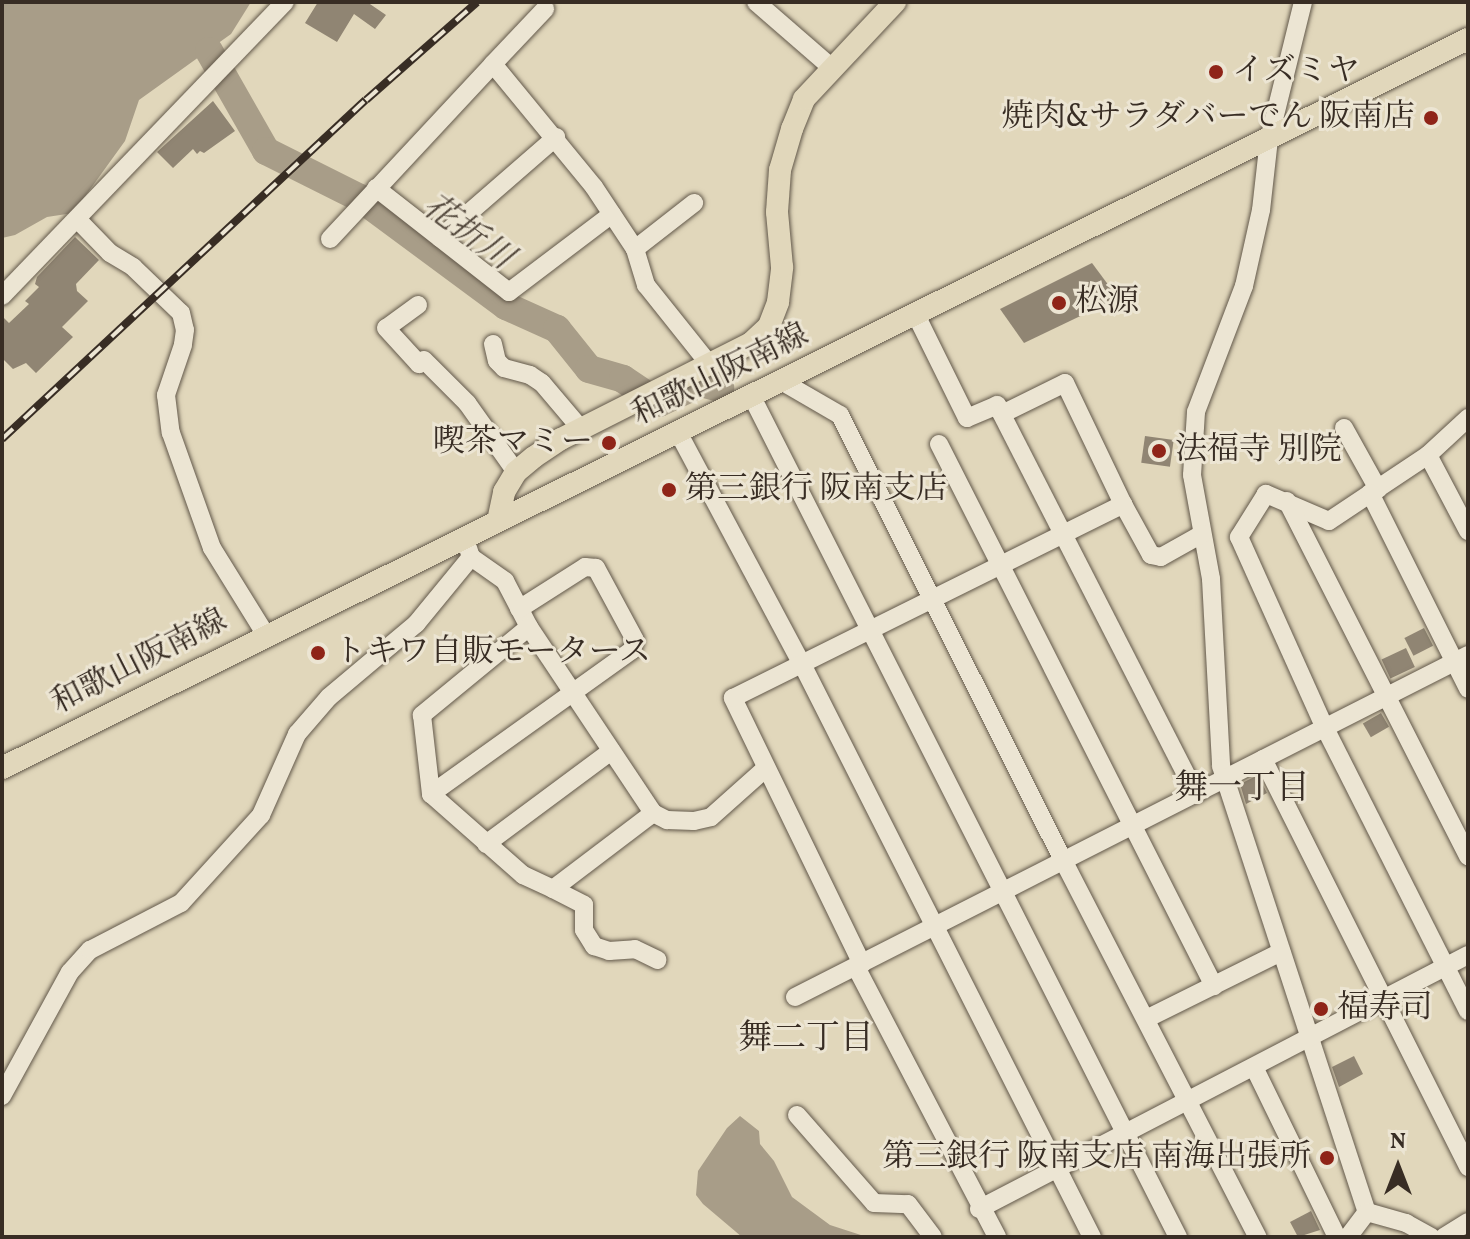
<!DOCTYPE html>
<meta charset="utf-8">
<style>
body{margin:0}
#map{position:relative;width:1470px;height:1239px;overflow:hidden;background:#e1d7bb;font-family:Vollkorn,"Noto Serif JP",serif}
div>[style]{position:absolute}
.water>*{inset:0;background:#a89d88}
.river>*{height:28px;margin:-14px;padding:0 14px;transform-origin:14px;border-radius:14px;background:#a89d88}
.building>*{inset:0;background:#908573;transform-origin:0 0}
.roads{filter:drop-shadow(0 0 2px #62584a) drop-shadow(0 0 2px #62584a)}
.minor>*{height:18px;margin:-9px;padding:0 9px;transform-origin:9px;border-radius:9px;background:#ece5d3}
.major>*{height:22px;margin:-11px;padding:0 11px;transform-origin:11px;border-radius:11px;background:#e1d7bb}
.rail>*{height:8px;margin-top:-4px;transform-origin:0;background:repeating-linear-gradient(90deg,#ece5d3 0 15px,#382d24 0 30px);box-sizing:border-box;border-block:2px solid #382d24}
.dots>*{width:22px;height:22px;translate:-50% -50%;box-sizing:border-box;border:4px solid #ece5d3;border-radius:50%}
span{translate:-50% -50%;white-space:nowrap;text-align:center;line-height:1.15;-webkit-text-stroke:6px #ece5d3;paint-order:stroke}
.poi-label{font-size:32px;color:#382d24}
.left{translate:0 -50%;text-align:left}
.right{translate:-100% -50%;text-align:right}
.street-label{font-size:32px;color:#382d24}
.water-label{font-size:34px;color:#54493d;font-style:italic}
.neighbourhood-label{font-size:34px;color:#382d24}
.frame{position:absolute;inset:0;border:4px solid #382d24;pointer-events:none}
.north{position:absolute;left:1358px;top:1127px;width:80px;height:80px;-webkit-text-stroke:6px #ece5d3;paint-order:stroke;rotate:0deg;font-size:22px;font-weight:700;line-height:32px;text-align:center;color:#382d24}
.north::after{content:'';display:block;margin:auto;width:28px;height:36px;background:#382d24;clip-path:polygon(50% 0,100% 100%,50% 72%,0 100%)}
</style>
<div id="map">
<div class="water">
<div style="clip-path:polygon(2px 2px,251px 2px,231px 34px,139px 100px,125px 141px,73px 213px,47px 217px,15px 235px,2px 238px)"></div>
<div style="clip-path:polygon(740px 1116px,759px 1131px,760px 1144px,774px 1161px,792px 1197px,830px 1225px,867px 1237px,742px 1237px,703px 1204px,696px 1195px,698px 1171px,727px 1128px)"></div>
</div>
<div class="river">
<div style="left:209px;top:51px;width:115px;rotate:60.3deg"></div>
<div style="left:266px;top:151px;width:105px;rotate:26.6deg"></div>
<div style="left:360px;top:198px;width:182px;rotate:36.5deg"></div>
<div style="left:506px;top:306px;width:56px;rotate:24.3deg"></div>
<div style="left:557px;top:329px;width:51px;rotate:51.3deg"></div>
<div style="left:589px;top:369px;width:35px;rotate:16deg"></div>
<div style="left:623px;top:379px;width:43px;rotate:33.7deg"></div>
<div style="left:659px;top:403px;width:47px;rotate:-25.5deg"></div>
<div style="left:701px;top:383px;width:20px;rotate:15deg"></div>
</div>
<div class="building">
<div style="clip-path:polygon(318px 2px,367px 2px,386px 15px,375px 29px,354px 14px,337px 42px,305px 23px)"></div>
<div style="clip-path:polygon(213px 101px,235px 131px,204px 153px,200px 151px,197px 154px,193px 149px,173px 168px,157px 152px)"></div>
<div style="clip-path:polygon(75px 237px,99px 260px,76px 284px,77px 291px,88px 301px,62px 327px,73px 337px,36px 373px,26px 363px,13px 369px,2px 358px,2px 316px,9px 323px,29px 304px,25px 301px,39px 287px,35px 284px,37px 277px)"></div>
<div style="clip-path:polygon(1092px 263px,1118px 298px,1024px 343px,1000px 309px)"></div>
<div style="left:1145px;top:436px;width:29px;height:27px;rotate:8deg"></div>
<div style="left:1424px;top:628px;width:20px;height:22px;rotate:63deg"></div>
<div style="left:1406px;top:648px;width:21px;height:27px;rotate:65deg"></div>
<div style="left:1381px;top:713px;width:16px;height:21px;rotate:60deg"></div>
<div style="clip-path:polygon(1258px 775px,1267px 793px,1246px 804px,1240px 784px)"></div>
<div style="clip-path:polygon(1354px 1056px,1363px 1074px,1339px 1087px,1332px 1067px)"></div>
<div style="clip-path:polygon(1311px 1211px,1320px 1230px,1298px 1237px,1290px 1222px)"></div>
</div>
<div class="roads">
<div class="minor">
<div style="left:756px;top:2px;width:101px;rotate:41deg"></div>
<div style="left:1303px;top:2px;width:141px;rotate:103.9deg"></div>
<div style="left:1269px;top:139px;width:71px;rotate:96.4deg"></div>
<div style="left:1261px;top:210px;width:78px;rotate:102.6deg"></div>
<div style="left:1244px;top:286px;width:135px;rotate:110.9deg"></div>
<div style="left:1196px;top:412px;width:63px;rotate:93.6deg"></div>
<div style="left:1192px;top:475px;width:106px;rotate:79.6deg"></div>
<div style="left:1211px;top:579px;width:187px;rotate:86.9deg"></div>
<div style="left:1221px;top:766px;width:469px;rotate:71.9deg"></div>
<div style="left:493px;top:64px;width:76px;rotate:-46.6deg"></div>
<div style="left:376px;top:188px;width:169px;rotate:38deg"></div>
<div style="left:509px;top:292px;width:129px;rotate:-37.1deg"></div>
<div style="left:78px;top:220px;width:46px;rotate:45.9deg"></div>
<div style="left:110px;top:253px;width:27px;rotate:31deg"></div>
<div style="left:133px;top:267px;width:66px;rotate:43.8deg"></div>
<div style="left:181px;top:313px;width:17px;rotate:77deg"></div>
<div style="left:185px;top:330px;width:15px;rotate:98deg"></div>
<div style="left:183px;top:345px;width:53px;rotate:108.8deg"></div>
<div style="left:166px;top:395px;width:38px;rotate:83deg"></div>
<div style="left:171px;top:433px;width:122px;rotate:70.4deg"></div>
<div style="left:212px;top:548px;width:102px;rotate:58.2deg"></div>
<div style="left:440px;top:238px;width:154px;rotate:-41deg"></div>
<div style="left:330px;top:239px;width:239px;rotate:-47deg"></div>
<div style="left:493px;top:64px;width:159px;rotate:50.6deg"></div>
<div style="left:594px;top:187px;width:74px;rotate:56.5deg"></div>
<div style="left:635px;top:249px;width:38px;rotate:73deg"></div>
<div style="left:646px;top:285px;width:101px;rotate:51.4deg"></div>
<div style="left:635px;top:249px;width:75px;rotate:-37.9deg"></div>
<div style="left:2px;top:296px;width:408px;rotate:-46.1deg"></div>
<div style="left:418px;top:305px;width:39px;rotate:144deg"></div>
<div style="left:386px;top:328px;width:49px;rotate:47.5deg"></div>
<div style="left:419px;top:364px;width:6px;rotate:-39deg"></div>
<div style="left:424px;top:360px;width:61px;rotate:45deg"></div>
<div style="left:467px;top:403px;width:85px;rotate:54.6deg"></div>
<div style="left:916px;top:315px;width:115px;rotate:63.7deg"></div>
<div style="left:967px;top:418px;width:33px;rotate:-23deg"></div>
<div style="left:997px;top:405px;width:437px;rotate:62.9deg"></div>
<div style="left:493px;top:344px;width:17px;rotate:77deg"></div>
<div style="left:497px;top:361px;width:10px;rotate:45deg"></div>
<div style="left:504px;top:368px;width:27px;rotate:15deg"></div>
<div style="left:530px;top:375px;width:14px;rotate:34deg"></div>
<div style="left:542px;top:383px;width:60px;rotate:49.7deg"></div>
<div style="left:783px;top:382px;width:66px;rotate:30.1deg"></div>
<div style="left:840px;top:415px;width:498px;rotate:63.4deg"></div>
<div style="left:1063px;top:860px;width:424px;rotate:62.7deg"></div>
<div style="left:752px;top:397px;width:942px;rotate:63.11deg"></div>
<div style="left:1002px;top:414px;width:70px;rotate:-26.2deg"></div>
<div style="left:1065px;top:383px;width:134px;rotate:64.4deg"></div>
<div style="left:1468px;top:418px;width:54px;rotate:137.2deg"></div>
<div style="left:1428px;top:455px;width:119px;rotate:146.3deg"></div>
<div style="left:1329px;top:521px;width:69px;rotate:-156.8deg"></div>
<div style="left:1266px;top:494px;width:51px;rotate:122.1deg"></div>
<div style="left:1239px;top:537px;width:209px;rotate:65.8deg"></div>
<div style="left:1325px;top:728px;width:317px;rotate:63.2deg"></div>
<div style="left:1344px;top:428px;width:70px;rotate:60.9deg"></div>
<div style="left:679px;top:434px;width:261px;rotate:61.9deg"></div>
<div style="left:802px;top:664px;width:642px;rotate:63.16deg"></div>
<div style="left:939px;top:444px;width:608px;rotate:63.1deg"></div>
<div style="left:1428px;top:455px;width:86px;rotate:62.2deg"></div>
<div style="left:1370px;top:493px;width:219px;rotate:63.4deg"></div>
<div style="left:1287px;top:501px;width:399px;rotate:63deg"></div>
<div style="left:468px;top:548px;width:9px;rotate:72deg"></div>
<div style="left:471px;top:557px;width:42px;rotate:35.2deg"></div>
<div style="left:505px;top:581px;width:52px;rotate:62.4deg"></div>
<div style="left:529px;top:627px;width:224px;rotate:56.3deg"></div>
<div style="left:653px;top:813px;width:16px;rotate:27deg"></div>
<div style="left:667px;top:820px;width:27px;rotate:2deg"></div>
<div style="left:694px;top:821px;width:17px;rotate:-13deg"></div>
<div style="left:711px;top:817px;width:74px;rotate:-41.7deg"></div>
<div style="left:529px;top:627px;width:139px;rotate:140.6deg"></div>
<div style="left:422px;top:715px;width:80px;rotate:83.5deg"></div>
<div style="left:431px;top:794px;width:123px;rotate:41.4deg"></div>
<div style="left:523px;top:875px;width:33px;rotate:25deg"></div>
<div style="left:553px;top:889px;width:126px;rotate:-37.2deg"></div>
<div style="left:1263px;top:759px;width:457px;rotate:63.3deg"></div>
<div style="left:431px;top:794px;width:247px;rotate:-35.6deg"></div>
<div style="left:632px;top:650px;width:10px;rotate:-73deg"></div>
<div style="left:635px;top:640px;width:82px;rotate:-118.4deg"></div>
<div style="left:596px;top:568px;width:11px;rotate:-175deg"></div>
<div style="left:585px;top:567px;width:78px;rotate:147.5deg"></div>
<div style="left:486px;top:844px;width:156px;rotate:-36.6deg"></div>
<div style="left:553px;top:889px;width:35px;rotate:27deg"></div>
<div style="left:584px;top:905px;width:25px;rotate:90deg"></div>
<div style="left:584px;top:930px;width:19px;rotate:58deg"></div>
<div style="left:594px;top:946px;width:16px;rotate:18deg"></div>
<div style="left:609px;top:951px;width:26px;rotate:-4deg"></div>
<div style="left:635px;top:949px;width:25px;rotate:26deg"></div>
<div style="left:862px;top:964px;width:296px;rotate:-115.9deg"></div>
<div style="left:733px;top:698px;width:436px;rotate:-26.4deg"></div>
<div style="left:1123px;top:504px;width:58px;rotate:61.2deg"></div>
<div style="left:1151px;top:555px;width:10px;rotate:11deg"></div>
<div style="left:1161px;top:557px;width:47px;rotate:-29.3deg"></div>
<div style="left:856px;top:967px;width:305px;rotate:62.4deg"></div>
<div style="left:795px;top:997px;width:755px;rotate:-26.94deg"></div>
<div style="left:1146px;top:1019px;width:151px;rotate:-26.4deg"></div>
<div style="left:1254px;top:1067px;width:189px;rotate:64deg"></div>
<div style="left:2px;top:1096px;width:141px;rotate:-61.3deg"></div>
<div style="left:70px;top:972px;width:30px;rotate:-48deg"></div>
<div style="left:90px;top:950px;width:102px;rotate:-27.3deg"></div>
<div style="left:181px;top:903px;width:119px;rotate:-47.7deg"></div>
<div style="left:261px;top:815px;width:89px;rotate:-66deg"></div>
<div style="left:297px;top:734px;width:49px;rotate:-49.1deg"></div>
<div style="left:329px;top:697px;width:114px;rotate:-40deg"></div>
<div style="left:416px;top:624px;width:87px;rotate:-50.6deg"></div>
<div style="left:797px;top:1115px;width:117px;rotate:48.8deg"></div>
<div style="left:874px;top:1203px;width:34px;rotate:2deg"></div>
<div style="left:908px;top:1204px;width:41px;rotate:52.9deg"></div>
<div style="left:979px;top:1209px;width:551px;rotate:-27.45deg"></div>
<div style="left:1367px;top:1212px;width:41px;rotate:15.8deg"></div>
<div style="left:1406px;top:1223px;width:29px;rotate:29deg"></div>
<div style="left:1348px;top:1237px;width:31px;rotate:-53deg"></div>
<div style="left:1444px;top:1237px;width:28px;rotate:-32deg"></div>
</div>
<div class="major">
<div style="left:498px;top:521px;width:30px;rotate:-78deg"></div>
<div style="left:504px;top:492px;width:23px;rotate:-59deg"></div>
<div style="left:516px;top:472px;width:23px;rotate:-40deg"></div>
<div style="left:534px;top:457px;width:32px;rotate:-34deg"></div>
<div style="left:561px;top:439px;width:213px;rotate:-26.8deg"></div>
<div style="left:751px;top:343px;width:25px;rotate:-43deg"></div>
<div style="left:769px;top:326px;width:26px;rotate:-69deg"></div>
<div style="left:778px;top:302px;width:35px;rotate:-83deg"></div>
<div style="left:782px;top:267px;width:55px;rotate:-95.2deg"></div>
<div style="left:777px;top:212px;width:42px;rotate:-85.9deg"></div>
<div style="left:780px;top:170px;width:43px;rotate:-73.7deg"></div>
<div style="left:792px;top:129px;width:32px;rotate:-68deg"></div>
<div style="left:804px;top:99px;width:133px;rotate:-46.8deg"></div>
<div style="left:2px;top:768px;width:1637px;rotate:-26.44deg"></div>
</div>
</div>
<div class="rail">
<div style="left:2px;top:439px;width:497px;rotate:-43deg"></div>
<div style="left:366px;top:100px;width:148px;rotate:-41.4deg"></div>
</div>
<div class="dots">
<div style="left:1216px;top:72px;background:#8f2418"></div>
<div style="left:1431px;top:118px;background:#8f2418"></div>
<div style="left:1059px;top:303px;background:#8f2418"></div>
<div style="left:609px;top:443px;background:#8f2418"></div>
<div style="left:1159px;top:451px;background:#8f2418"></div>
<div style="left:669px;top:490px;background:#8f2418"></div>
<div style="left:318px;top:653px;background:#8f2418"></div>
<div style="left:1321px;top:1009px;background:#8f2418"></div>
<div style="left:1327px;top:1158px;background:#8f2418"></div>
</div>
<div class="poi-label">
<span class="left" style="left:1232px;top:72px">イズミヤ</span>
<span class="right" style="left:1415px;top:118px">焼肉&amp;サラダバーでん 阪南店</span>
<span class="left" style="left:1075px;top:303px">松源</span>
<span class="right" style="left:593px;top:443px">喫茶マミー</span>
<span class="left" style="left:1175px;top:451px">法福寺 別院</span>
<span class="left" style="left:685px;top:490px">第三銀行 阪南支店</span>
<span class="left" style="left:334px;top:653px">トキワ自販モータース</span>
<span class="left" style="left:1337px;top:1009px">福寿司</span>
<span class="right" style="left:1311px;top:1158px">第三銀行 阪南支店 南海出張所</span>
</div>
<div class="street-label">
<span style="left:721px;top:376px;rotate:-26deg">和歌山阪南線</span>
<span style="left:140px;top:663px;rotate:-27deg">和歌山阪南線</span>
</div>
<div class="water-label">
<span style="left:467px;top:233px;rotate:36deg">花折川</span>
</div>
<div class="neighbourhood-label">
<span style="left:1242px;top:790px">舞一丁目</span>
<span style="left:806px;top:1040px">舞二丁目</span>
</div>
<div class="frame"></div>
<div class="north">N</div>
</div>
